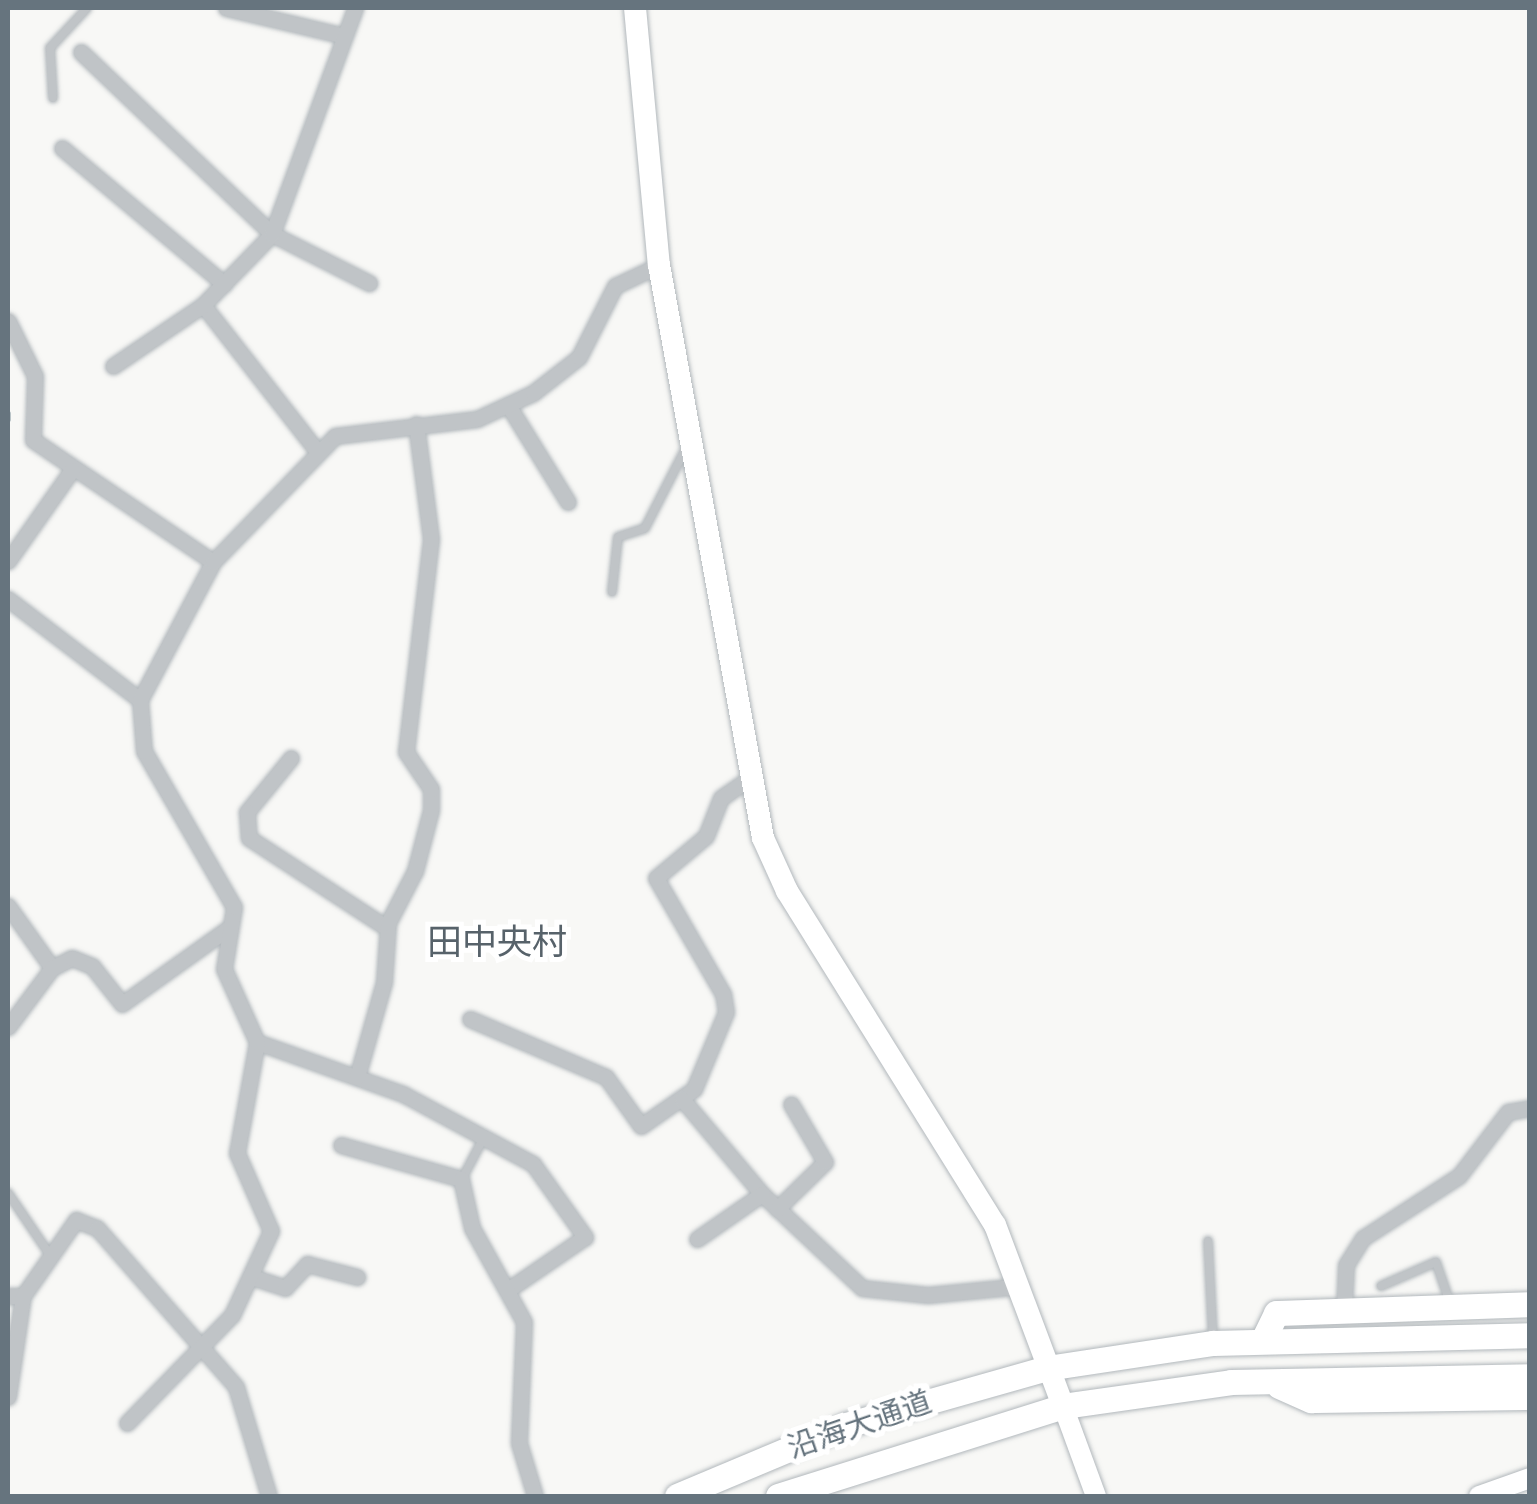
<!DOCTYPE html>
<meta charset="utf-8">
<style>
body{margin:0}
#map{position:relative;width:1537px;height:1504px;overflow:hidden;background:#f8f8f6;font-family:"Exo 2","Noto Sans SC",sans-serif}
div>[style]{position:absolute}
.stream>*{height:5px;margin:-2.5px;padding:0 2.5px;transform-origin:2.5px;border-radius:2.5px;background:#b9c3c7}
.roads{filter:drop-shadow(0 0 2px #b2b8bc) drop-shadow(0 0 2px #b2b8bc)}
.service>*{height:8px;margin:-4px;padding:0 4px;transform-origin:4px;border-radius:4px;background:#c0c4c7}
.minor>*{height:15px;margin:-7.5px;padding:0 7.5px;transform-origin:7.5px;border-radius:7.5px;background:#c0c4c7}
.secondary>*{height:20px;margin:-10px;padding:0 10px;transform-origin:10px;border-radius:10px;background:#fff}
.primary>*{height:22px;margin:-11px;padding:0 11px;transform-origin:11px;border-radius:11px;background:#fff}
.trunk>*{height:25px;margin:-12.5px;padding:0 12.5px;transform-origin:12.5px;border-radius:12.5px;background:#fff}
span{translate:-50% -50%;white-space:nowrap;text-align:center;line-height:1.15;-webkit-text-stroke:10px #fff;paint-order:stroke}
.street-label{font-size:30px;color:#66747e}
.quarter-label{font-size:35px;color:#57626a}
.frame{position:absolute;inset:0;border:10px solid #66747e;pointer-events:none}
</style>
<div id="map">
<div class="stream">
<div style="left:8px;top:413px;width:6px;rotate:90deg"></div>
</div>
<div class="roads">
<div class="service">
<div style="left:53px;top:98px;width:50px;rotate:-93.4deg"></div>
<div style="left:50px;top:48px;width:54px;rotate:-47.2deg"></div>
<div style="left:612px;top:592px;width:55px;rotate:-83.8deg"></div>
<div style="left:618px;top:537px;width:28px;rotate:-18deg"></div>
<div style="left:645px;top:528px;width:90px;rotate:-62.9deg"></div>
<div style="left:462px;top:1179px;width:45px;rotate:-62.3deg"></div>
<div style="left:8px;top:1193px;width:78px;rotate:55.9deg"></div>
<div style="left:1208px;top:1241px;width:98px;rotate:87.1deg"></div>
<div style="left:1381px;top:1286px;width:60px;rotate:-23.6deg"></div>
<div style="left:1436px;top:1262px;width:43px;rotate:71.1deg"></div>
</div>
<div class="minor">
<div style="left:226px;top:8px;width:121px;rotate:13.3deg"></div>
<div style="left:81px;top:52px;width:264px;rotate:43.6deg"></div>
<div style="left:272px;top:234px;width:109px;rotate:26.8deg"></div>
<div style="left:62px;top:148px;width:212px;rotate:40deg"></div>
<div style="left:203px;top:305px;width:187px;rotate:52deg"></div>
<div style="left:8px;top:321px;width:61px;rotate:63.9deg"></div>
<div style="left:35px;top:376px;width:64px;rotate:91.8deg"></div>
<div style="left:33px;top:440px;width:217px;rotate:34.1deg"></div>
<div style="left:113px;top:366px;width:109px;rotate:-34.1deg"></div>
<div style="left:203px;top:305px;width:99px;rotate:-45.8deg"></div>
<div style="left:272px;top:234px;width:241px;rotate:-69.8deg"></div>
<div style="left:508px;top:405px;width:114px;rotate:58.3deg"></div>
<div style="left:8px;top:561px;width:111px;rotate:-54.9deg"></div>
<div style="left:8px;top:599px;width:166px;rotate:37.4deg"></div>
<div style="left:291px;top:758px;width:70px;rotate:129.2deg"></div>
<div style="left:247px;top:812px;width:26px;rotate:86deg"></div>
<div style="left:249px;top:838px;width:165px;rotate:33.1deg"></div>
<div style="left:8px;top:906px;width:76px;rotate:54.6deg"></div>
<div style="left:470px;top:1019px;width:148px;rotate:23.1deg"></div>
<div style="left:606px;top:1077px;width:60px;rotate:54.5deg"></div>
<div style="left:641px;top:1126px;width:65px;rotate:-34.9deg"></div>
<div style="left:694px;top:1089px;width:83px;rotate:-67.4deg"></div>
<div style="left:726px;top:1012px;width:18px;rotate:-99deg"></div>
<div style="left:723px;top:994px;width:134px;rotate:-120deg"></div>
<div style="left:656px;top:878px;width:65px;rotate:-40deg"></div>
<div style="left:706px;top:836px;width:41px;rotate:-68.5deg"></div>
<div style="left:721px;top:798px;width:33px;rotate:-35deg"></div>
<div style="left:8px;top:1027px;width:74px;rotate:-53.3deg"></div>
<div style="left:52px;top:968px;width:22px;rotate:-27deg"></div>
<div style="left:72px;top:958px;width:22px;rotate:22deg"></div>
<div style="left:92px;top:966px;width:48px;rotate:51.7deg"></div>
<div style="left:122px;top:1004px;width:133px;rotate:-35.5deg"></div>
<div style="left:257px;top:1042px;width:155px;rotate:19.6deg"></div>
<div style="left:403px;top:1094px;width:148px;rotate:28.3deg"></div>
<div style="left:533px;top:1164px;width:90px;rotate:54.5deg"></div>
<div style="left:585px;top:1237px;width:92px;rotate:145.6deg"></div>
<div style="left:357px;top:1077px;width:99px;rotate:-74.1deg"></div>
<div style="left:384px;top:982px;width:59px;rotate:-86.1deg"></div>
<div style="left:388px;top:923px;width:59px;rotate:-62.6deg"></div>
<div style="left:415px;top:871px;width:63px;rotate:-75.3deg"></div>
<div style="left:431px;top:810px;width:21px;rotate:-90deg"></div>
<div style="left:431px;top:789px;width:45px;rotate:-124deg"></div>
<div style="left:406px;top:752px;width:214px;rotate:-83.3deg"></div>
<div style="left:431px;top:539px;width:116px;rotate:-97.4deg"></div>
<div style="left:682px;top:1099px;width:124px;rotate:49.9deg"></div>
<div style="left:762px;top:1194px;width:137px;rotate:43.2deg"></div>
<div style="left:862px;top:1288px;width:66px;rotate:6.1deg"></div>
<div style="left:928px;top:1295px;width:94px;rotate:-5.5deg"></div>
<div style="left:341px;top:1145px;width:125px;rotate:15.8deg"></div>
<div style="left:461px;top:1179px;width:50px;rotate:77.3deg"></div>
<div style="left:472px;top:1228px;width:107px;rotate:61deg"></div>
<div style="left:524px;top:1322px;width:121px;rotate:92.4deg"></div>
<div style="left:519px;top:1443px;width:55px;rotate:73.2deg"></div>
<div style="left:777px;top:1209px;width:67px;rotate:-44.4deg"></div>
<div style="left:825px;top:1162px;width:67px;rotate:-120.4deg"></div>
<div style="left:697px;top:1239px;width:79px;rotate:-34.7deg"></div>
<div style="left:255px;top:1278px;width:32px;rotate:18deg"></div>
<div style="left:285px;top:1288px;width:33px;rotate:-47deg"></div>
<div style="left:307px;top:1264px;width:52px;rotate:14.6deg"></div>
<div style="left:8px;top:1296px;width:15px"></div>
<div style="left:23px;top:1296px;width:93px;rotate:-55.1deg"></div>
<div style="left:76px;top:1220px;width:22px;rotate:21deg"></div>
<div style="left:97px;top:1228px;width:211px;rotate:48.8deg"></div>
<div style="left:236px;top:1387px;width:114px;rotate:73.2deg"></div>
<div style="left:1344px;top:1309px;width:44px;rotate:-87.4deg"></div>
<div style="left:1346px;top:1265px;width:32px;rotate:-58deg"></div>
<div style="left:1363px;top:1238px;width:114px;rotate:-32.9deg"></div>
<div style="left:1459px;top:1176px;width:81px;rotate:-52.6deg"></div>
<div style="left:1508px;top:1112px;width:22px;rotate:-10deg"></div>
<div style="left:8px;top:1397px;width:102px;rotate:-81.6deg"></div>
<div style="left:127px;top:1423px;width:151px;rotate:-45.8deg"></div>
<div style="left:232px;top:1315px;width:93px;rotate:-65.1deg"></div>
<div style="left:271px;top:1231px;width:85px;rotate:-113.6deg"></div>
<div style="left:237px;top:1153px;width:113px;rotate:-79.8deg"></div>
<div style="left:257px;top:1042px;width:80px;rotate:-114.3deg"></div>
<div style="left:224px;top:969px;width:63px;rotate:-80.8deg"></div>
<div style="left:234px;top:907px;width:180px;rotate:-120deg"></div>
<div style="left:144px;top:751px;width:51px;rotate:-94.5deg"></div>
<div style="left:140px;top:700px;width:156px;rotate:-62.1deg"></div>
<div style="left:213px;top:562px;width:175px;rotate:-45.9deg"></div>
<div style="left:335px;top:436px;width:143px;rotate:-6.8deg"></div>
<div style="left:477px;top:419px;width:62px;rotate:-24.9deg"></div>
<div style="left:533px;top:393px;width:58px;rotate:-38deg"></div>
<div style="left:579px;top:357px;width:80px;rotate:-63.1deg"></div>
<div style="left:615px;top:286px;width:49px;rotate:-25.5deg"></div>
</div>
<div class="secondary">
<div style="left:1063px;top:1406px;width:96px;rotate:69.9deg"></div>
<div style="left:1479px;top:1496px;width:54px;rotate:-19.4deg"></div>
</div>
<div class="primary">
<div style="left:635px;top:8px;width:258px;rotate:84.7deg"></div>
<div style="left:659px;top:265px;width:582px;rotate:79.71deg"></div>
<div style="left:763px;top:838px;width:58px;rotate:65.6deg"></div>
<div style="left:787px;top:891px;width:393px;rotate:58.1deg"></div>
<div style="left:995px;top:1225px;width:193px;rotate:69.4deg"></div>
</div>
<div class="trunk">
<div style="left:1263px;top:1340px;width:30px;rotate:-64deg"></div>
<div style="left:1276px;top:1313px;width:254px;rotate:-2deg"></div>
<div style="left:1279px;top:1386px;width:35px;rotate:24deg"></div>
<div style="left:1311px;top:1400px;width:219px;rotate:-0.8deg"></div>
<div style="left:677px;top:1496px;width:183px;rotate:-22.8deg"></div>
<div style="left:846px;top:1425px;width:209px;rotate:-15.8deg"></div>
<div style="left:1047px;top:1368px;width:168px;rotate:-8.6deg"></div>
<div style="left:1213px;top:1343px;width:317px;rotate:-1.4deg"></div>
<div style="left:778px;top:1496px;width:299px;rotate:-17.5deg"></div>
<div style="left:1063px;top:1406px;width:170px;rotate:-8.1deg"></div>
<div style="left:1231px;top:1382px;width:299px;rotate:-1.1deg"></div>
</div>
</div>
<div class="street-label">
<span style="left:859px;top:1423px;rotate:-19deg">沿海大通道</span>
</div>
<div class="quarter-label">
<span style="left:497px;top:940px">田中央村</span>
</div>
<div class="frame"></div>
</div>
